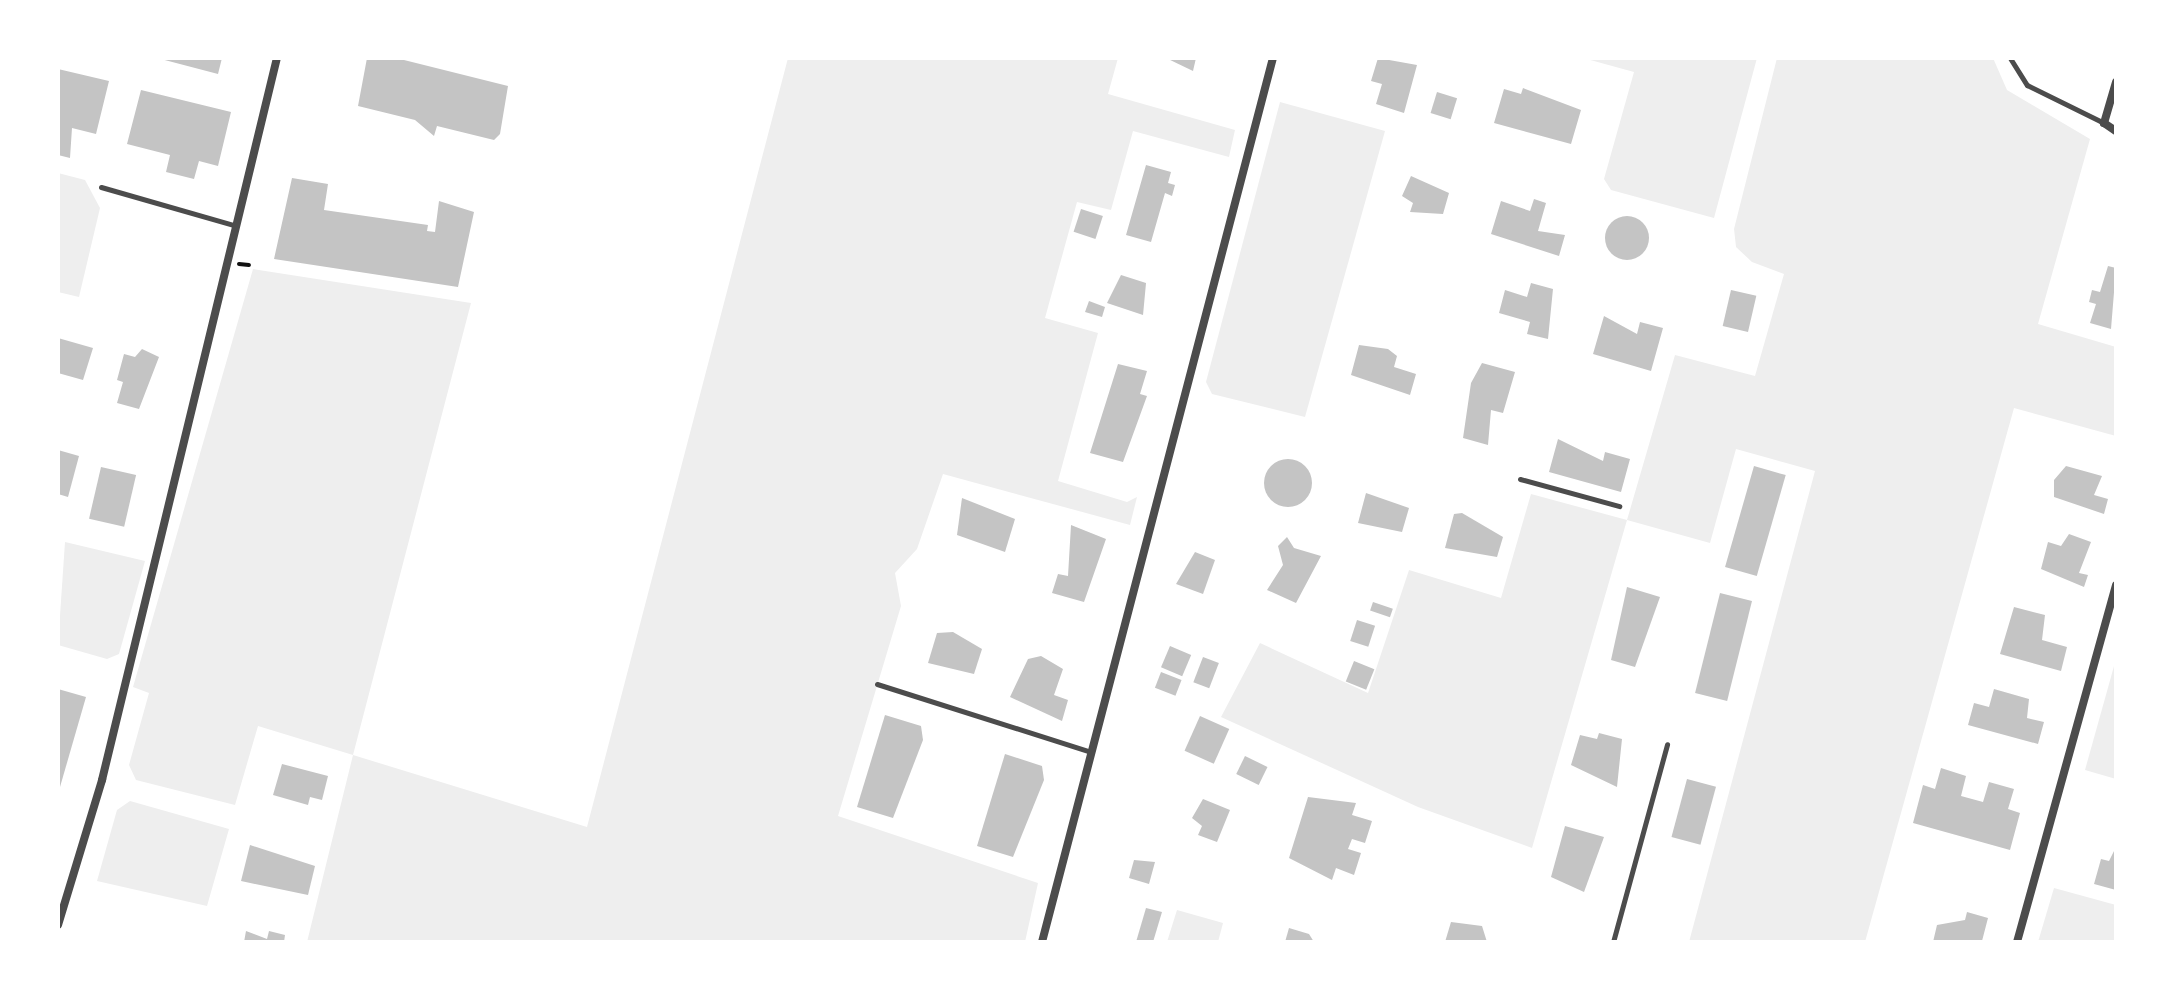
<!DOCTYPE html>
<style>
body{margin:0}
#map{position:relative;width:2174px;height:1000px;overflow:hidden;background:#fff;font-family:"PT Sans Narrow",sans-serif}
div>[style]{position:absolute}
.green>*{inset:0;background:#eee}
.building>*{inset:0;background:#c4c4c4;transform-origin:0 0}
.round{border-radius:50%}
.path>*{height:4px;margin:-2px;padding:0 2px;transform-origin:2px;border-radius:2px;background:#111}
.service>*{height:5px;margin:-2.5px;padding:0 2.5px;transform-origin:2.5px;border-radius:2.5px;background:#4c4c4c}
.minor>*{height:8px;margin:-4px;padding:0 4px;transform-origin:4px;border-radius:4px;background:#4c4c4c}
span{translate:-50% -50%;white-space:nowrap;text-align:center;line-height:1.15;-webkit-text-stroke:8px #fff;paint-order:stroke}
.frame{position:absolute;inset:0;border:60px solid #fff;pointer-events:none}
</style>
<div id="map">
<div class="green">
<div style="clip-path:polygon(788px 58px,1118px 58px,1108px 94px,1235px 130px,1229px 157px,1133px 131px,1111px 210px,1077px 202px,1045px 318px,1098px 333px,1058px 481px,1127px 502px,1137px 497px,1130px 525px,943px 474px,917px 549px,895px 573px,901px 606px,838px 816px,1038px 883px,1025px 942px,307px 942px,353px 755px,258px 726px,235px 805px,136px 780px,129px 765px,149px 693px,133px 687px,253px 269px,471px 303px,353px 755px,587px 827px)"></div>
<div style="clip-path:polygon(1583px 58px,1757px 58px,1714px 218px,1611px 190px,1604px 179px,1634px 72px)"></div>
<div style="clip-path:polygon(1777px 58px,1993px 58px,2007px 90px,2090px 139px,2038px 324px,2116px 347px,2116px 436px,2014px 408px,1865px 942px,1689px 942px,1815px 471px,1736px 449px,1710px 543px,1627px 520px,1532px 848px,1418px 807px,1221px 717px,1260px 643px,1368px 693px,1409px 570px,1501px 598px,1531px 494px,1627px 520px,1675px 355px,1755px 376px,1784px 274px,1752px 262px,1736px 247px,1734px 229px)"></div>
<div style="clip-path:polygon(1280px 102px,1385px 131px,1305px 417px,1212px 394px,1206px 382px)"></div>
<div style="clip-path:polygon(58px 173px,85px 180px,100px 208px,79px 297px,58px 292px)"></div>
<div style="clip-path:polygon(65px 542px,145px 561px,119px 654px,107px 659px,58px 645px)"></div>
<div style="clip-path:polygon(2116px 659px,2116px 779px,2085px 770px)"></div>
<div style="clip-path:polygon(130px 801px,229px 829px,207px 906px,97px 881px,117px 810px)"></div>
<div style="clip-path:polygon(2054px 888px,2116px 905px,2116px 942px,2038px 942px)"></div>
<div style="clip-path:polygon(1177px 910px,1223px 923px,1218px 942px,1167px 942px)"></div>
</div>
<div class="building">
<div style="clip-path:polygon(157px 58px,222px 58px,218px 74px)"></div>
<div style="clip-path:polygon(367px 58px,396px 58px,508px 86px,500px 134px,494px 140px,437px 126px,434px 136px,415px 120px,358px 106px)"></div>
<div style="clip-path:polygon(1166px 58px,1196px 58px,1193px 71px)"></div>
<div style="clip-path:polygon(1378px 58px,1417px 65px,1404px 113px,1376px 104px,1382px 84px,1371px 81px)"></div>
<div style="clip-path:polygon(58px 69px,109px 81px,96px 134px,72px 128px,70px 158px,58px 155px)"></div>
<div style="clip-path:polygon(1523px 88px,1581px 110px,1571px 144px,1494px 123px,1504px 89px,1521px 94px)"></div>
<div style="clip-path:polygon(141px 90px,231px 112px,218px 166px,199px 161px,194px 179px,166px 172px,170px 155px,127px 144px)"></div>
<div style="left:1437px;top:92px;width:21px;height:22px;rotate:17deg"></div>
<div style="clip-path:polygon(1146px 165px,1171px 172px,1168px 183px,1175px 185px,1172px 196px,1165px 193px,1151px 242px,1126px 235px)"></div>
<div style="clip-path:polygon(1411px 176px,1449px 193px,1443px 214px,1410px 212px,1413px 203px,1402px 196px)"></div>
<div style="clip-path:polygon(292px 178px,328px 184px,324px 210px,428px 225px,427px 231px,435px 232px,439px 201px,474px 212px,458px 287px,274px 259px)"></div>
<div style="clip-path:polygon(1534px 199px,1546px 203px,1538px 231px,1565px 235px,1559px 256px,1491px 234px,1501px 201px,1530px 211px)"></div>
<div style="left:1081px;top:209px;width:23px;height:24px;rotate:18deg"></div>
<div class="round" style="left:1605px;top:216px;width:44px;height:44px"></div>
<div style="clip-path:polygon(2108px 266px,2116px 268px,2111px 329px,2090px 323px,2096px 304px,2089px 302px,2092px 290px,2100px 292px)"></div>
<div style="clip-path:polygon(1121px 275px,1146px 283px,1143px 315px,1107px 303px)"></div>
<div style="clip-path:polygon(1531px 283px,1553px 289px,1548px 339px,1527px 334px,1530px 322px,1499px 313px,1505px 290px,1527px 297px)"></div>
<div style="left:1731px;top:290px;width:26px;height:37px;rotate:13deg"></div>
<div style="clip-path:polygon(1089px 301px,1105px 307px,1102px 317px,1085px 312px)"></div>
<div style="clip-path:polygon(1604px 316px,1637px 334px,1640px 322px,1663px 328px,1651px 371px,1593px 354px)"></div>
<div style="clip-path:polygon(58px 338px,93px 348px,83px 380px,58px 373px)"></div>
<div style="clip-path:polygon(1359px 345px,1388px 349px,1397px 356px,1394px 367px,1416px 374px,1410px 395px,1351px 375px)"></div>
<div style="clip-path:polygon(142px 349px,159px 357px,139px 409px,117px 403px,123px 382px,117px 380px,124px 354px,135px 357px)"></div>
<div style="clip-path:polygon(1482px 363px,1515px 372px,1503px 413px,1491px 410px,1488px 445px,1463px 438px,1471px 383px)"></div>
<div style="clip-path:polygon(1118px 364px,1147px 371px,1140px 394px,1147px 396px,1123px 462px,1090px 453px)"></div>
<div style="clip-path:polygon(1558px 439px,1603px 461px,1605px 452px,1630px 459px,1621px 492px,1549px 472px)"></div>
<div style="clip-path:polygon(58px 450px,79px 456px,68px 497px,58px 494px)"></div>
<div class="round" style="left:1264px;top:459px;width:48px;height:48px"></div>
<div style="left:1754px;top:466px;width:33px;height:105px;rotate:16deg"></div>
<div style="clip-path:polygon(2066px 466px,2102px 476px,2094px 495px,2108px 499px,2104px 514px,2054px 497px,2054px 480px)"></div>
<div style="left:101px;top:467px;width:36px;height:53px;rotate:13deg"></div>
<div style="clip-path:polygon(1366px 493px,1409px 508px,1402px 532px,1358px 523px)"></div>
<div style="clip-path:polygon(962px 498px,1015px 519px,1005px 552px,957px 535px)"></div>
<div style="clip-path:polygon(1462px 513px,1503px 537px,1497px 557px,1445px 548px,1454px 514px)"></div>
<div style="clip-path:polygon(1071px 525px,1106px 539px,1084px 602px,1052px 593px,1058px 574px,1068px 576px)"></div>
<div style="clip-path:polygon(2069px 534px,2091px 542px,2079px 573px,2088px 575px,2084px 587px,2041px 569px,2048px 542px,2061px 546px)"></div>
<div style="clip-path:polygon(1287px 537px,1294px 548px,1321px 556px,1296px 603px,1267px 590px,1283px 565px,1278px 546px)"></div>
<div style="clip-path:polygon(1195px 552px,1215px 560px,1203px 594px,1176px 584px)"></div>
<div style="clip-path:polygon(1627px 587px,1660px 597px,1635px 667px,1611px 660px)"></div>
<div style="left:1720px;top:593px;width:33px;height:103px;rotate:14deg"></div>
<div style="left:1373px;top:602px;width:21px;height:9px;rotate:19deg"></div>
<div style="clip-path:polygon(2014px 607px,2045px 615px,2042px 640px,2067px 647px,2061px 671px,2000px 654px)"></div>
<div style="left:1357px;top:620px;width:19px;height:22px;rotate:18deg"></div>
<div style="clip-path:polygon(953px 632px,982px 649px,974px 674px,928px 663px,937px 633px)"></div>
<div style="left:1170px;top:646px;width:23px;height:23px;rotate:23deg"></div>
<div style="clip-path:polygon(1041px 656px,1063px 669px,1054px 695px,1068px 700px,1062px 721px,1010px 697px,1028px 659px)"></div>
<div style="left:1203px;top:657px;width:17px;height:27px;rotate:21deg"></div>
<div style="left:1354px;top:661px;width:22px;height:22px;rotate:22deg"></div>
<div style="left:1161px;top:672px;width:22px;height:17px;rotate:21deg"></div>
<div style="clip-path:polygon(58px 689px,86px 697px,60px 787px,58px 786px)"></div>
<div style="clip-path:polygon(1994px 689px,2029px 699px,2027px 718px,2044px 722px,2038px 744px,1968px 725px,1974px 703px,1989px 707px)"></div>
<div style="clip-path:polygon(885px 715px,921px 726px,923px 740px,893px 818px,857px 807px)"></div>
<div style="left:1200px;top:716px;width:32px;height:38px;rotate:24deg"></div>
<div style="clip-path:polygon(1599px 733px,1622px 739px,1617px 787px,1571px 765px,1580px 735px,1597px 739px)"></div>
<div style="clip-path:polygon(1005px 754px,1042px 766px,1044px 780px,1013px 857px,977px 846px)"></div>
<div style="left:1245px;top:756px;width:25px;height:20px;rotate:26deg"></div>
<div style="clip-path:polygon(282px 764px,328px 776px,322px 800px,310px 797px,308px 805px,273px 795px)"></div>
<div style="clip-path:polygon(1941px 768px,1966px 776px,1961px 796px,1983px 802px,1989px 782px,2014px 789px,2008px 809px,2020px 813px,2010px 850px,1913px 823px,1923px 785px,1935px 789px)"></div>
<div style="left:1687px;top:779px;width:30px;height:60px;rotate:15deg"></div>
<div style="clip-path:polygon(1308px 797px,1356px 803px,1352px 815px,1372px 821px,1365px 843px,1352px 839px,1348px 849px,1361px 853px,1354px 875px,1336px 868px,1332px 880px,1289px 858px)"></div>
<div style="clip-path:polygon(1203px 799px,1230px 810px,1217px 842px,1198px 835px,1202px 826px,1192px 818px)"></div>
<div style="clip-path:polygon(1565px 826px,1604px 837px,1584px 892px,1551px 877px)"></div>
<div style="clip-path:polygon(250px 845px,315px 866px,308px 895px,241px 881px)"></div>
<div style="clip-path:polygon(2116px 847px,2116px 890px,2094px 884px,2101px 859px,2109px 861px)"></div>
<div style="clip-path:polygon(1134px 860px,1155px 862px,1149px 884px,1129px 878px)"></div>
<div style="clip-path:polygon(1146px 908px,1162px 912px,1153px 942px,1136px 942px)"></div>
<div style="clip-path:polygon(1967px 912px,1988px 918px,1982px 941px,1933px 942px,1937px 925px,1965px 920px)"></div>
<div style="clip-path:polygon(1451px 922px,1482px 926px,1487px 942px,1445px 942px)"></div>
<div style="clip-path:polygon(1289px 928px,1309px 934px,1314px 942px,1285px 942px)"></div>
<div style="clip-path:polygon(246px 931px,267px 939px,269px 931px,285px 935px,284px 942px,244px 942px)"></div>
</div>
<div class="path">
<div style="left:239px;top:264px;width:10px;rotate:6deg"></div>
</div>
<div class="service">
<div style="left:2010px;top:58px;width:32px;rotate:58deg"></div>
<div style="left:2027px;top:85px;width:86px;rotate:26.3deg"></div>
<div style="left:101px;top:187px;width:141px;rotate:16deg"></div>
<div style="left:1520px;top:479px;width:103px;rotate:15.3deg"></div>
<div style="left:877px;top:684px;width:221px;rotate:17.6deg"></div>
<div style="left:1613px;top:942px;width:205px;rotate:-74.7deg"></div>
</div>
<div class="minor">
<div style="left:2116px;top:82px;width:43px;rotate:106.3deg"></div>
<div style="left:2104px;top:123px;width:14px;rotate:34deg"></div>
<div style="left:58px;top:925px;width:152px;rotate:-73.1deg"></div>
<div style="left:102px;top:780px;width:743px;rotate:-76.38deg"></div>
<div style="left:1042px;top:942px;width:914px;rotate:-75.36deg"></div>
<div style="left:2017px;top:942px;width:370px;rotate:-74.5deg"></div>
</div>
<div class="frame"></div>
</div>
